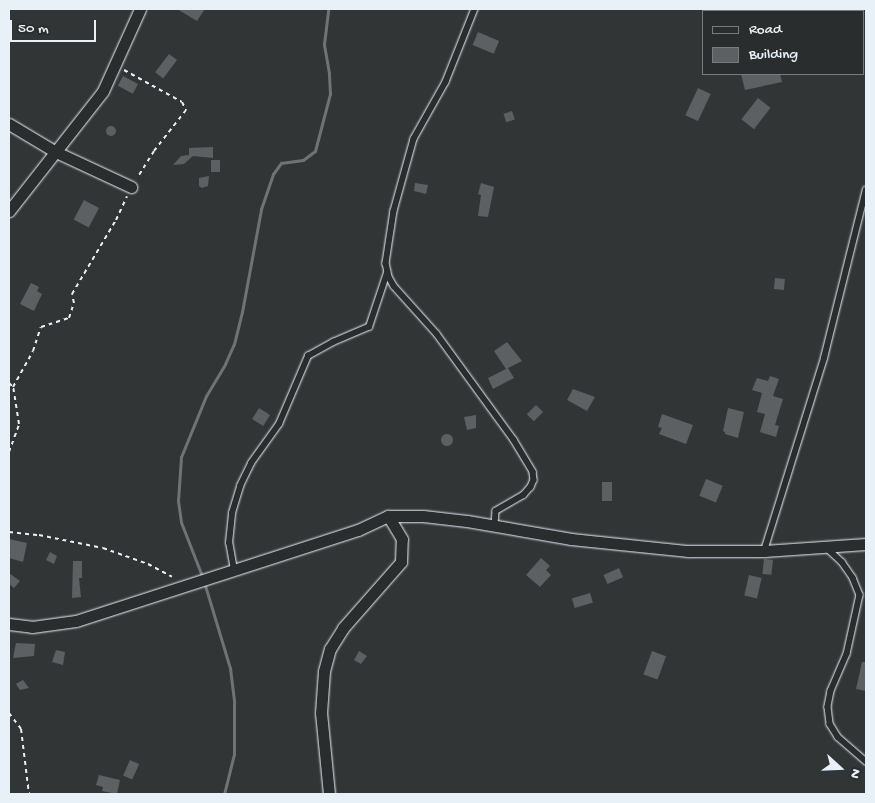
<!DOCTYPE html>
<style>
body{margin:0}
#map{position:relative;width:875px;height:803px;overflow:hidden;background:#323536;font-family:"Gochi Hand",sans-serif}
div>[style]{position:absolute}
.stream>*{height:3px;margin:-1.5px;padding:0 1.5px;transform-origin:1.5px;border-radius:1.5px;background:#6e7376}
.building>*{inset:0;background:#5c6063;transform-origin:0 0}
.round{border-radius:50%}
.path>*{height:2px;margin-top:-1px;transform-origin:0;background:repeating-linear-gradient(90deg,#e8f1f8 0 4px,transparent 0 8px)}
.roads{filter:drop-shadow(0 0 1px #e8f1f8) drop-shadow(0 0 1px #e8f1f8)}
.lane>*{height:5.5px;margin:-2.75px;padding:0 2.75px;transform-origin:2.75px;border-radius:2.75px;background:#2a2d2e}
.street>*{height:11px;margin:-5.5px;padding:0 5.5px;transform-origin:5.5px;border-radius:5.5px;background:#2a2d2e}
span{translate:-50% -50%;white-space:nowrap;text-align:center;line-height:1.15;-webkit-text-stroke:4px #2a2d2e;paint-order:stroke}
.frame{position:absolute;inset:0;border:10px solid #e8f1f8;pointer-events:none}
.legend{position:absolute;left:702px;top:10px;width:162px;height:65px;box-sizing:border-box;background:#2a2d2e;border:1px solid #767b7f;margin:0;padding:6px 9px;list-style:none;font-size:15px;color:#e8f1f8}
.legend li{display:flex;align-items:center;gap:10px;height:25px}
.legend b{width:25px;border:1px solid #767b7f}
.north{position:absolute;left:815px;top:743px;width:50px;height:50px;-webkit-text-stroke:4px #2a2d2e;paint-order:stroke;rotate:110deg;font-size:14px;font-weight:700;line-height:20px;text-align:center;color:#e8f1f8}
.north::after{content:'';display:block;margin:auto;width:18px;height:22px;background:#e8f1f8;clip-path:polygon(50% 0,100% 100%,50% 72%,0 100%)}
.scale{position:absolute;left:10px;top:20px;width:86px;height:22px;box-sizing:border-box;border:2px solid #e8f1f8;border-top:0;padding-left:6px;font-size:15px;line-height:18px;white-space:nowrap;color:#e8f1f8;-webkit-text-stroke:4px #2a2d2e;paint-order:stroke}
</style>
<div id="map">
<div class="stream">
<div style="left:202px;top:576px;width:58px;rotate:-111.3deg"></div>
<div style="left:181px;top:522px;width:21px;rotate:-98deg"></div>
<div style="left:178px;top:501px;width:44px;rotate:-86.1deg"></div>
<div style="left:181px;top:457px;width:66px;rotate:-67.7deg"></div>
<div style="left:206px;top:396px;width:37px;rotate:-59deg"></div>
<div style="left:225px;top:364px;width:22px;rotate:-66deg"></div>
<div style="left:234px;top:344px;width:33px;rotate:-76deg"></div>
<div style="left:242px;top:312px;width:105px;rotate:-79.5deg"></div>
<div style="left:261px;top:209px;width:37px;rotate:-71deg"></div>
<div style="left:273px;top:174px;width:14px;rotate:-54deg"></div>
<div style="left:281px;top:163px;width:22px;rotate:-8deg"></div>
<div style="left:303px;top:160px;width:15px;rotate:-37deg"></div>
<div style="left:315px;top:151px;width:59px;rotate:-75.3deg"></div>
<div style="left:330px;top:94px;width:21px;rotate:-93deg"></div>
<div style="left:329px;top:73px;width:29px;rotate:-100deg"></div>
<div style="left:324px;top:44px;width:35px;rotate:-83deg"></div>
<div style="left:204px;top:582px;width:90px;rotate:73.2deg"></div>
<div style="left:230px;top:668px;width:35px;rotate:83deg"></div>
<div style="left:234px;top:703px;width:51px;rotate:90deg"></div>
<div style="left:234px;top:754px;width:41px;rotate:104deg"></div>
</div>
<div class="building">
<div style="clip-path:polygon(177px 9px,205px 9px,197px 21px)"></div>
<div style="left:478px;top:32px;width:23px;height:14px;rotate:23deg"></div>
<div style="left:169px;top:54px;width:10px;height:23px;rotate:37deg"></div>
<div style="clip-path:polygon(741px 74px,780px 74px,782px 82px,745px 90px)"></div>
<div style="left:123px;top:76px;width:17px;height:11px;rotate:28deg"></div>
<div style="left:698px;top:88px;width:14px;height:30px;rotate:25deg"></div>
<div style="left:758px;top:98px;width:16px;height:27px;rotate:38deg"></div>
<div style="left:512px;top:111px;width:9px;height:9px;rotate:72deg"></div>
<div class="round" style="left:106px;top:126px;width:10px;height:10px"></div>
<div style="clip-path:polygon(213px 147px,213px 158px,193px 156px,184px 164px,173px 165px,181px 156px,189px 155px,189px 148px)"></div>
<div style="left:211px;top:160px;width:9px;height:12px"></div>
<div style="clip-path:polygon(209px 176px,208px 186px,202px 188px,199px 186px,199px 178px)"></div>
<div style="clip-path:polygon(415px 183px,428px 185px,426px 194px,414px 191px)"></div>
<div style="clip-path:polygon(481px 183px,494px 187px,488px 217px,478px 216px,481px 195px,478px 194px)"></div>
<div style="left:84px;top:200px;width:17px;height:22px;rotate:28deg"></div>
<div style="left:775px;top:278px;width:10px;height:11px;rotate:6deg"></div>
<div style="clip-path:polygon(31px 283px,39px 287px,37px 291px,42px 294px,34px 311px,20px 304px)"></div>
<div style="clip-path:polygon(507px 342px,522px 361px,508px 368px,514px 378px,493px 389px,488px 378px,506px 369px,494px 351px)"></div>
<div style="clip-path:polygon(770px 376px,779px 379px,773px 396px,783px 399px,775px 425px,779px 426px,776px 437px,760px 432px,765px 414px,757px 412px,762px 393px,752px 390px,757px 378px,768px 381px)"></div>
<div style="clip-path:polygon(573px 389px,595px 397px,587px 411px,567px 400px)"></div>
<div style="left:536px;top:405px;width:10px;height:13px;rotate:45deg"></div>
<div style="left:259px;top:408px;width:13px;height:13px;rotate:32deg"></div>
<div style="clip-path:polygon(728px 408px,744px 412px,738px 438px,725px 434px,725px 432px,723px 431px)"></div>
<div style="clip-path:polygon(662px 414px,693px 425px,686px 444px,659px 434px,662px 428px,658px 427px)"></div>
<div style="clip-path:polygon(476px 415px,476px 428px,467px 430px,464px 417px)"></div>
<div class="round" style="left:441px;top:434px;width:12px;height:12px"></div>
<div style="left:706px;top:479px;width:18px;height:18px;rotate:22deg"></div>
<div style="left:602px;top:482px;width:10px;height:19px"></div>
<div style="clip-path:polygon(9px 539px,27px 543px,23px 562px,9px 558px)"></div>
<div style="clip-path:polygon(50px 552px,57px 556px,54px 564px,46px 560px)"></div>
<div style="clip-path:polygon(541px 558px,550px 566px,546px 570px,551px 575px,540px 587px,526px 575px)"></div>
<div style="left:764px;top:559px;width:9px;height:15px;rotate:6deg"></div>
<div style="clip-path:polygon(73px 561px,82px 561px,82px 578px,79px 578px,81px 597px,72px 598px)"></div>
<div style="left:619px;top:568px;width:10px;height:17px;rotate:66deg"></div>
<div style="clip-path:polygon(9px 573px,20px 581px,14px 588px,9px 584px)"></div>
<div style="left:749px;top:575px;width:13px;height:21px;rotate:13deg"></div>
<div style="left:590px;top:593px;width:10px;height:19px;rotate:73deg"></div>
<div style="clip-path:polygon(16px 643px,35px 644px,34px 656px,13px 658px)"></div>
<div style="clip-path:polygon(56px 650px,65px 652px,63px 665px,52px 662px)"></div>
<div style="clip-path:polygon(359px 651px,367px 656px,361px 664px,354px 660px)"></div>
<div style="left:652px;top:651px;width:15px;height:25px;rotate:20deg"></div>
<div style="clip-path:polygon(862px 662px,866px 662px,866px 691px,856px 689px)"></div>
<div style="clip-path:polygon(23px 680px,29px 688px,20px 690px,16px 684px)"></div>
<div style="left:130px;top:760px;width:10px;height:17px;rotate:24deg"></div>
<div style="clip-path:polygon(99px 775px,120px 780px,117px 794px,102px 791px,103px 787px,96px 785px)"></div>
</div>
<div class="path">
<div style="left:124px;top:70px;width:66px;rotate:28.9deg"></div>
<div style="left:182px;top:102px;width:9px;rotate:63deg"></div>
<div style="left:186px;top:110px;width:52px;rotate:128deg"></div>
<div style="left:154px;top:151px;width:31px;rotate:122deg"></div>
<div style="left:9px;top:383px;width:6px;rotate:45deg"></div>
<div style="left:9px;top:452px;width:30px;rotate:-70deg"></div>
<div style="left:19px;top:424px;width:37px;rotate:-99deg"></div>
<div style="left:13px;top:387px;width:41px;rotate:-60.9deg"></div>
<div style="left:33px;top:351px;width:25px;rotate:-72deg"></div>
<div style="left:41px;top:327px;width:29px;rotate:-18deg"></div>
<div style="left:69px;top:318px;width:16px;rotate:-72deg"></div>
<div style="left:74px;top:303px;width:9px;rotate:-103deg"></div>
<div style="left:72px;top:294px;width:86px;rotate:-59.3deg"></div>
<div style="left:116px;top:220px;width:26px;rotate:-65deg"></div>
<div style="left:9px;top:532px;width:30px;rotate:6deg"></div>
<div style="left:39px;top:535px;width:65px;rotate:11.5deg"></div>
<div style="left:103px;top:548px;width:48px;rotate:19.6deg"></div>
<div style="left:148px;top:564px;width:27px;rotate:28deg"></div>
<div style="left:9px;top:713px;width:20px;rotate:53deg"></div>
<div style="left:21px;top:729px;width:65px;rotate:83deg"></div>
</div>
<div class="roads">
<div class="lane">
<div style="left:475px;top:9px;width:79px;rotate:111.7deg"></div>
<div style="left:446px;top:82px;width:65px;rotate:119.3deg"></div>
<div style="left:414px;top:139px;width:75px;rotate:105.5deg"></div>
<div style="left:394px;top:211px;width:53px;rotate:98.7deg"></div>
<div style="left:386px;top:263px;width:14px;rotate:78deg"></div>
<div style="left:389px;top:277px;width:10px;rotate:61deg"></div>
<div style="left:394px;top:286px;width:64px;rotate:48.1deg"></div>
<div style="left:437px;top:334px;width:131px;rotate:54deg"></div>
<div style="left:514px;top:440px;width:37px;rotate:59deg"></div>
<div style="left:533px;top:472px;width:8px;rotate:83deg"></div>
<div style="left:534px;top:480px;width:8px;rotate:113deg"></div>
<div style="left:531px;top:487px;width:11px;rotate:131deg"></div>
<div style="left:524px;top:495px;width:32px;rotate:150deg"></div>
<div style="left:496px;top:511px;width:14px;rotate:94deg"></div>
<div style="left:827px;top:548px;width:21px;rotate:43deg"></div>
<div style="left:842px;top:562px;width:19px;rotate:55deg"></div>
<div style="left:853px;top:578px;width:18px;rotate:68deg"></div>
<div style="left:860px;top:595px;width:60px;rotate:102.4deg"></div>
<div style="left:847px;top:654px;width:40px;rotate:113.4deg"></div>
<div style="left:831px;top:691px;width:16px;rotate:101deg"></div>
<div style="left:828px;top:707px;width:17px;rotate:83deg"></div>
<div style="left:830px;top:724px;width:15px;rotate:58deg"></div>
<div style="left:838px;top:737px;width:37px;rotate:41deg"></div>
<div style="left:764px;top:551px;width:202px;rotate:-72.7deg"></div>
<div style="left:824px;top:358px;width:173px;rotate:-76deg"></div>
<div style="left:234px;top:570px;width:27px;rotate:-100deg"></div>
<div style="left:229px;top:543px;width:30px;rotate:-84deg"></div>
<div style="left:232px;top:513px;width:28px;rotate:-73deg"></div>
<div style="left:240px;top:486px;width:25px;rotate:-64deg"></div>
<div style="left:251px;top:463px;width:48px;rotate:-54.3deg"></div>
<div style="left:279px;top:424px;width:74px;rotate:-66.9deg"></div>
<div style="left:308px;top:356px;width:29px;rotate:-29deg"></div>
<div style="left:333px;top:342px;width:39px;rotate:-23deg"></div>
<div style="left:369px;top:327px;width:57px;rotate:-71.6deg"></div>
</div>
<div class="street">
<div style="left:9px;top:124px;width:55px;rotate:30.8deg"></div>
<div style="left:56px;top:152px;width:83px;rotate:25deg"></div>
<div style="left:9px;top:211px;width:152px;rotate:-51.9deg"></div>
<div style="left:103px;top:91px;width:90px;rotate:-65.7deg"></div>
<div style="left:9px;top:624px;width:23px;rotate:7deg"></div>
<div style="left:32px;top:627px;width:44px;rotate:-7.8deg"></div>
<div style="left:76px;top:621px;width:296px;rotate:-17.9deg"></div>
<div style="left:358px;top:530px;width:33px;rotate:-25deg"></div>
<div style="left:388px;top:516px;width:35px"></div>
<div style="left:423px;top:516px;width:44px;rotate:6.5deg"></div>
<div style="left:467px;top:521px;width:106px;rotate:9.8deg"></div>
<div style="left:571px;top:539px;width:118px;rotate:5.9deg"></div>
<div style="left:688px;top:551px;width:76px"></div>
<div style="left:764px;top:551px;width:102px;rotate:-3.9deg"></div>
<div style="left:329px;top:794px;width:81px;rotate:-95.6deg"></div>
<div style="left:321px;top:713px;width:42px;rotate:-85.9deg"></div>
<div style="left:324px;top:671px;width:23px;rotate:-75deg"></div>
<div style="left:330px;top:649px;width:25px;rotate:-58deg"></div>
<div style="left:343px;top:628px;width:88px;rotate:-48.7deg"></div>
<div style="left:401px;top:562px;width:23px;rotate:-88deg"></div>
<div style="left:402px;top:539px;width:27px;rotate:-121deg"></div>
</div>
</div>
<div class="frame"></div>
<ul class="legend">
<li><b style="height:6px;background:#2a2d2e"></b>Road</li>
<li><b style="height:14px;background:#5c6063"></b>Building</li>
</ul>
<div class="north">N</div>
<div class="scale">50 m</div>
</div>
